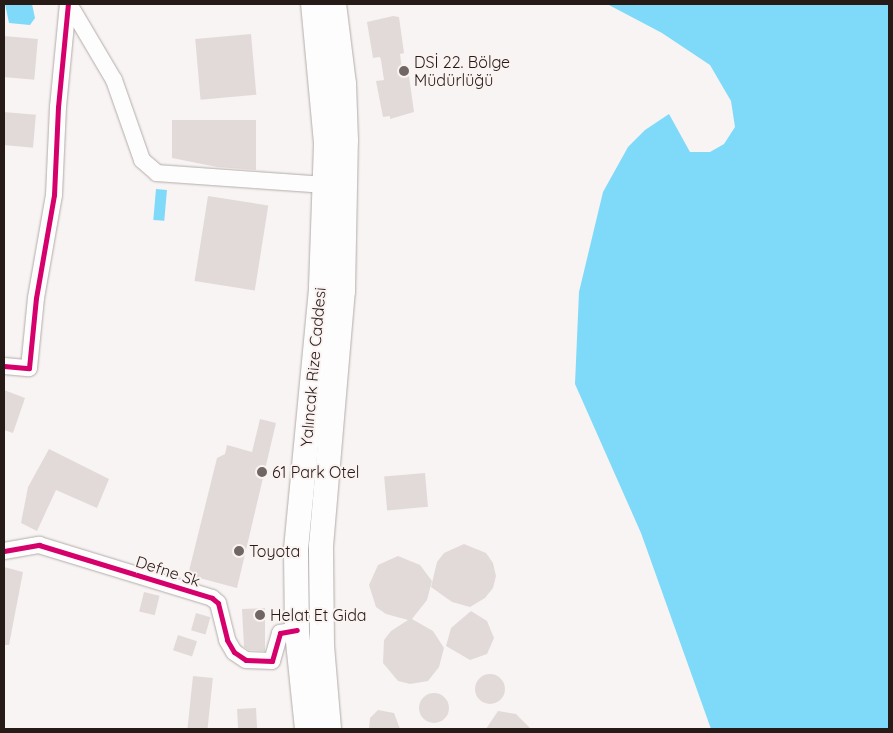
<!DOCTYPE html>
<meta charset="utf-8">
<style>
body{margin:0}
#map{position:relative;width:893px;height:733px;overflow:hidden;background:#f8f4f3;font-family:Quicksand,sans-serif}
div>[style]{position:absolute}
.water>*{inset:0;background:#7fd9f9;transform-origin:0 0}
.building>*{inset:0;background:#e2dad8;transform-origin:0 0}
.round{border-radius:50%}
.roads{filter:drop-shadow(0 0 1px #b3acaa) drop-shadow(0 0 1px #b3acaa)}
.minor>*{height:16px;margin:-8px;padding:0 8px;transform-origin:8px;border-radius:8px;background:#fefdfd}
.highway>*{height:24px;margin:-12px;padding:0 12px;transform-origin:12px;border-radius:12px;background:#fefdfd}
.cycleway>*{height:5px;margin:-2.5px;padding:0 2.5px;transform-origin:2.5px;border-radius:2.5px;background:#d6006c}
.dots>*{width:14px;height:14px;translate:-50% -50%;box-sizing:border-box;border:2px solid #faf3f1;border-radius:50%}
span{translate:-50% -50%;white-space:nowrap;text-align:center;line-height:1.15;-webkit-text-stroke:4px #faf3f1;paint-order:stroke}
.poi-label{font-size:16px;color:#271b18}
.left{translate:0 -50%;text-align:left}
.street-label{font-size:16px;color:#271b18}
.frame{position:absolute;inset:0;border:5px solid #271b18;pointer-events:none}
</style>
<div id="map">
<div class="water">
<div style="clip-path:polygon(32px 4px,35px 18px,30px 25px,9px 23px,5px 4px)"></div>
<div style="clip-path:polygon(607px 4px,889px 4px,889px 729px,711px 729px,641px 533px,575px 384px,579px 292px,603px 192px,628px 147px,645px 130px,669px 114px,690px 152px,710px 152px,724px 144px,735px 127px,731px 101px,710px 65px,662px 33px)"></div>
<div style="left:156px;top:189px;width:11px;height:31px;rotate:5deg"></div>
</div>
<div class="building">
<div style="clip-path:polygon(393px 16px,399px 17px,404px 53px,400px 54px,403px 77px,409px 76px,414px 112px,390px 119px,390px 116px,383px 117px,376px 81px,384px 80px,381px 60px,380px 57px,373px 58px,367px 22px)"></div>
<div style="left:251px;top:34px;width:61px;height:56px;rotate:85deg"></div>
<div style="left:4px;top:36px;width:34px;height:41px;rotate:5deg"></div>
<div style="left:4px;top:112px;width:32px;height:33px;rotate:5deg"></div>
<div style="clip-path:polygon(172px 120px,256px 120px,256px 170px,217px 167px,172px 158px)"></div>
<div style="left:208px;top:196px;width:61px;height:86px;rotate:9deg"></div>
<div style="clip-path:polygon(4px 390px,25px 398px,13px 433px,4px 430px)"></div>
<div style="clip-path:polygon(260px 419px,276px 423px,237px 588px,188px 575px,217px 458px,225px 454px,227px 445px,252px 452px)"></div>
<div style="clip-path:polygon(49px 449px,109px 479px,97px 508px,56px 490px,37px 531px,21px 523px,28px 487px)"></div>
<div style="left:425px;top:473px;width:34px;height:41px;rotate:85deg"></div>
<div style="clip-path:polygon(464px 544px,486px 553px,493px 563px,496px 576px,493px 588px,485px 598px,470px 607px,452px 602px,431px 587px,437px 562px,444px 553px)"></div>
<div style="clip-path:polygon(398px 556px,420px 565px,432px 581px,427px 600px,412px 619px,433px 631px,444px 648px,439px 667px,428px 681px,410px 684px,398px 681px,383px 663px,384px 640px,391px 631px,408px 620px,386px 614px,376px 607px,369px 585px,378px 565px)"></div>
<div style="clip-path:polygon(4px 567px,23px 572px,9px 645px,4px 645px)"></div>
<div style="left:144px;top:592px;width:16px;height:20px;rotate:14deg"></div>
<div style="clip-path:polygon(265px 608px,265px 651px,249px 650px,244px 647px,242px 609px)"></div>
<div style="clip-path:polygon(471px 611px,487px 621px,494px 638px,487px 654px,470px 660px,446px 646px,451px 628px)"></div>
<div style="left:196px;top:613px;width:15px;height:18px;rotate:16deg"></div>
<div style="left:178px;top:635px;width:20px;height:16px;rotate:18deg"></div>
<div class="round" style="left:475px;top:674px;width:30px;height:30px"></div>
<div style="left:193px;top:676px;width:20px;height:53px;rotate:6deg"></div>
<div class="round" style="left:419px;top:693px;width:30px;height:30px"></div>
<div style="left:256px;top:708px;width:21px;height:19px;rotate:87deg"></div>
<div style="clip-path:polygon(378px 710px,394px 713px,400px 729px,369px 729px,370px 718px)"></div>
<div style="clip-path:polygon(498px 711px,516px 714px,531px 729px,486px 729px)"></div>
</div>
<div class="roads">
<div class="minor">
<div style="left:69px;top:4px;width:88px;rotate:59.4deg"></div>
<div style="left:114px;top:80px;width:85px;rotate:70.7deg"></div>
<div style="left:142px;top:160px;width:20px;rotate:41deg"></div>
<div style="left:157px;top:173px;width:168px;rotate:4.1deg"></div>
<div style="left:4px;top:366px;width:25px;rotate:5deg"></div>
<div style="left:29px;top:368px;width:70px;rotate:-84.3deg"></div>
<div style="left:36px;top:298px;width:105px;rotate:-80.1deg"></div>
<div style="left:54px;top:195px;width:88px;rotate:-87.4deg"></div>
<div style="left:58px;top:107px;width:103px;rotate:-84.5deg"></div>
<div style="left:4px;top:551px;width:36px;rotate:-10deg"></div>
<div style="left:39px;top:545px;width:181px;rotate:17deg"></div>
<div style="left:212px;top:598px;width:8px;rotate:40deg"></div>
<div style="left:218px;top:603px;width:38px;rotate:76deg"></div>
<div style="left:227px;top:640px;width:14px;rotate:60deg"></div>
<div style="left:234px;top:652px;width:14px;rotate:34deg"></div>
<div style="left:246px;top:660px;width:26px;rotate:2deg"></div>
<div style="left:272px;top:661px;width:29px;rotate:-74deg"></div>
<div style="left:280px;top:633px;width:17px;rotate:-10deg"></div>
</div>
<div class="highway">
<div style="left:307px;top:729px;width:97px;rotate:-95.9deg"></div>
<div style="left:297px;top:633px;width:84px;rotate:-90.7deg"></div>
<div style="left:296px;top:549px;width:263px;rotate:-84.5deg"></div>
<div style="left:321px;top:287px;width:144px;rotate:-88deg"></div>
<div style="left:326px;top:143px;width:140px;rotate:-95.3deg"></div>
<div style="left:329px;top:729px;width:84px;rotate:-94.8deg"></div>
<div style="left:322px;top:645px;width:99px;rotate:-90.6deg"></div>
<div style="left:321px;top:546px;width:256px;rotate:-85.1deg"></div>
<div style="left:343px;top:291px;width:150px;rotate:-88.9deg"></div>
<div style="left:346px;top:141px;width:57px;rotate:-92deg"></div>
<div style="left:344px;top:84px;width:81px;rotate:-97.1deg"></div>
</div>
</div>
<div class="cycleway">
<div style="left:4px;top:366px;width:25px;rotate:5deg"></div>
<div style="left:29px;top:368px;width:70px;rotate:-84.3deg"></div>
<div style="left:36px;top:298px;width:105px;rotate:-80.1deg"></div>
<div style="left:54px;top:195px;width:88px;rotate:-87.4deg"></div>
<div style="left:58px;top:107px;width:103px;rotate:-84.5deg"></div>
<div style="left:4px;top:551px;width:36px;rotate:-10deg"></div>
<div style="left:39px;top:545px;width:181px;rotate:17deg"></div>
<div style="left:212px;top:598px;width:8px;rotate:40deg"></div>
<div style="left:218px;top:603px;width:38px;rotate:76deg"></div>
<div style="left:227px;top:640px;width:14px;rotate:60deg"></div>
<div style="left:234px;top:652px;width:14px;rotate:34deg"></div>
<div style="left:246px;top:660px;width:26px;rotate:2deg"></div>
<div style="left:272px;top:661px;width:29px;rotate:-74deg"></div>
<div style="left:280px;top:633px;width:17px;rotate:-10deg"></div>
</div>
<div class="dots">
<div style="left:404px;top:71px;background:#706765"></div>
<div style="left:262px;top:472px;background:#706765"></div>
<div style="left:239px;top:551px;background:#706765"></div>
<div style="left:260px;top:615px;background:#706765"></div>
</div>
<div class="poi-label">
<span class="left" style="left:414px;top:71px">DSİ 22. Bölge<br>Müdürlüğü</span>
<span class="left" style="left:272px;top:472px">61 Park Otel</span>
<span class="left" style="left:249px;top:551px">Toyota</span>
<span class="left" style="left:270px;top:615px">Helat Et Gida</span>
</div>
<div class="street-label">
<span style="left:313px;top:367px;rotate:-85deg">Yalıncak Rize Caddesi</span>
<span style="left:168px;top:571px;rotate:18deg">Defne Sk</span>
</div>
<div class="frame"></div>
</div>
